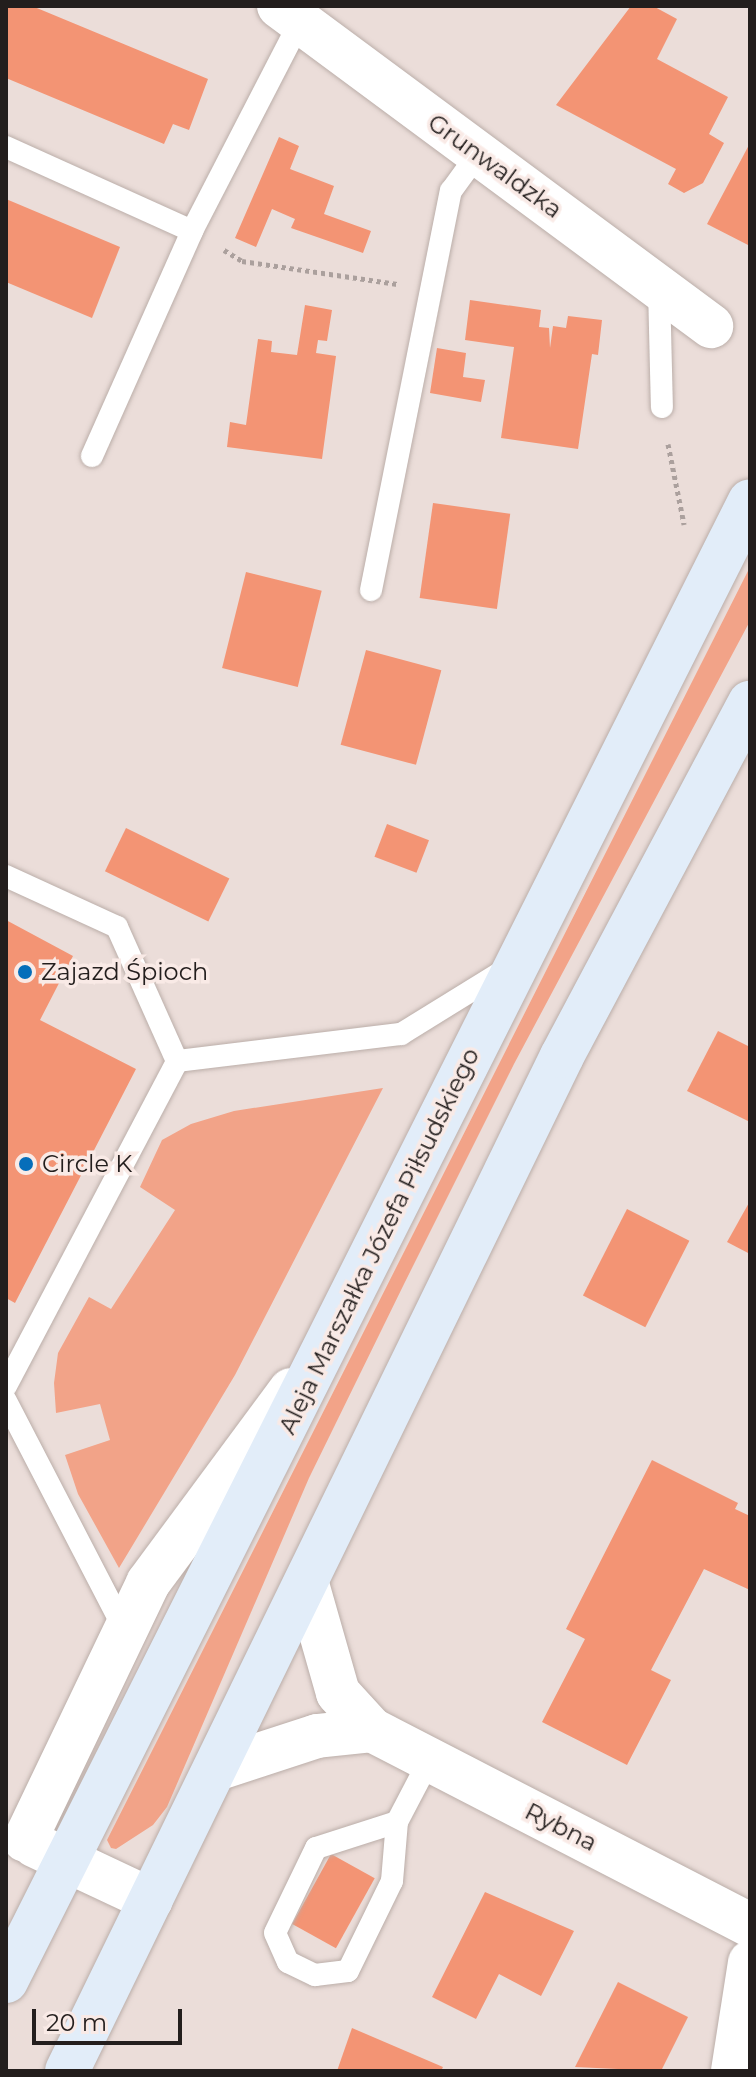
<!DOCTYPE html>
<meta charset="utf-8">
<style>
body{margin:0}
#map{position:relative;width:756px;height:2077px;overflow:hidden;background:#ebddd9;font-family:Montserrat,sans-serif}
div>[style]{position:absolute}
.green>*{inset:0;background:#f2a388}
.building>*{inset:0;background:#f39474;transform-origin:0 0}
.path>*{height:5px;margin-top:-2.5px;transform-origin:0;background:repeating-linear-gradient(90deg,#aba09d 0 4px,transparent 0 8px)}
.roads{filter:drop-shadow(0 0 2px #bbaea9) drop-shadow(0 0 2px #bbaea9)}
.service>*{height:22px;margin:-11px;padding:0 11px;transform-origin:11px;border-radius:11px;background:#fff}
.minor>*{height:44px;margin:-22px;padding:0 22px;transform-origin:22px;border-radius:22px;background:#fff}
.secondary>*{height:44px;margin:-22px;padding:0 22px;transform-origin:22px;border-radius:22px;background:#e2edf9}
.dots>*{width:22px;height:22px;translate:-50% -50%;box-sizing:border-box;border:4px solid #f9eae6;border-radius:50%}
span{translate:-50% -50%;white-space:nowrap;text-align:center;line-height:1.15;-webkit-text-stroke:7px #f9eae6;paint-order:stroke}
.street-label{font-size:24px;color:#231e1d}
.poi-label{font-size:24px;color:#231e1d}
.left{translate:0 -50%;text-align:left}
.frame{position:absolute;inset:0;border:8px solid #231e1d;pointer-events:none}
.scale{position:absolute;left:32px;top:2009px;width:150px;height:36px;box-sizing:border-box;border:4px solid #231e1d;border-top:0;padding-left:10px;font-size:24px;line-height:28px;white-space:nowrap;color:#231e1d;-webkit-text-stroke:6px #f9eae6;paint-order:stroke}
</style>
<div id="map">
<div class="green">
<div style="clip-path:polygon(750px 567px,750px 621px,514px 1064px,405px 1282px,309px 1478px,167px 1807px,153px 1825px,116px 1849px,111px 1848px,107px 1840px)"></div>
<div style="clip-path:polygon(383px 1088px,235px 1375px,119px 1568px,78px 1494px,65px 1455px,110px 1440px,100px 1404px,56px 1413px,54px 1383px,58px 1353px,89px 1297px,111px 1309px,175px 1210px,140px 1187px,162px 1140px,191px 1124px,234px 1111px)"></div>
</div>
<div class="building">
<div style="clip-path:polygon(6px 6px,32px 6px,208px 79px,189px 130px,173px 124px,164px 144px,6px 78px)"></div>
<div style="clip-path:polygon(631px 6px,653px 6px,677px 19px,657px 59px,728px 97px,709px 134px,724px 143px,703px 183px,684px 193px,668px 184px,676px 169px,556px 105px)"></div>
<div style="clip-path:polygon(279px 137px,299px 146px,290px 169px,334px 186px,324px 214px,371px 231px,363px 253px,291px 228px,295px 219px,272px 209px,256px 247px,235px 238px)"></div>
<div style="clip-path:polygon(750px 143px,750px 246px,707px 224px)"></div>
<div style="clip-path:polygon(6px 199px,120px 247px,92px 318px,6px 282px)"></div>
<div style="clip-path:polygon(470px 300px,541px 310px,539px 327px,549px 328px,550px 348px,553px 326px,566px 328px,568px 316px,602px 320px,598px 355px,592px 354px,578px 449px,501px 438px,514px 347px,465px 340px)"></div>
<div style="clip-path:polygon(305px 305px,332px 310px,327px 341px,318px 340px,316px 353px,336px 356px,322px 459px,227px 447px,230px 422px,246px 425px,258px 339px,272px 341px,271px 352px,297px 355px)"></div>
<div style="clip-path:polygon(437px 348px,466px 353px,463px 377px,485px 380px,481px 402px,430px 393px)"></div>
<div style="left:433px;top:503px;width:78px;height:96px;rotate:8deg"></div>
<div style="left:246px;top:572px;width:78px;height:99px;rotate:14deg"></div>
<div style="left:366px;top:650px;width:78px;height:98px;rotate:15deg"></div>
<div style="left:387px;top:824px;width:45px;height:35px;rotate:21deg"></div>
<div style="left:126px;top:828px;width:115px;height:48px;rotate:26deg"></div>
<div style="clip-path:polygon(6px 920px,73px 956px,40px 1020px,136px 1069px,15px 1303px,6px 1298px)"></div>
<div style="clip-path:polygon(718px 1031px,750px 1047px,750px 1122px,687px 1091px)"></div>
<div style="clip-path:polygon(750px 1201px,750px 1254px,727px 1242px)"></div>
<div style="left:627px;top:1209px;width:70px;height:97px;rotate:27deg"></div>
<div style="clip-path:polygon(652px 1460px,738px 1503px,735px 1509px,750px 1516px,750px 1590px,704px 1569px,651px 1670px,671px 1680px,627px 1765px,542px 1722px,585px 1639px,566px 1629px)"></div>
<div style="left:331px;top:1854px;width:50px;height:80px;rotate:29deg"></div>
<div style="clip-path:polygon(485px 1892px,574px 1931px,541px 1996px,499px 1974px,476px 2019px,432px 1997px)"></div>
<div style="clip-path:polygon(618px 1982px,688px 2017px,661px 2071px,575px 2067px)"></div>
<div style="clip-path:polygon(352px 2028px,443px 2067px,441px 2071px,337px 2071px)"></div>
</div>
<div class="path">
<div style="left:224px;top:250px;width:21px;rotate:31deg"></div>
<div style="left:242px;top:261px;width:157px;rotate:8.4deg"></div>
<div style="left:668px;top:444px;width:82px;rotate:78.7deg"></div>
</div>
<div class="roads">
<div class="service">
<div style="left:6px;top:147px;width:204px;rotate:24.3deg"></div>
<div style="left:192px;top:231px;width:235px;rotate:-62.7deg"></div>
<div style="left:659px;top:288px;width:119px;rotate:88.6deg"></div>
<div style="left:92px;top:456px;width:246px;rotate:-66deg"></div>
<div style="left:371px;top:590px;width:407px;rotate:-78.7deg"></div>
<div style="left:451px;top:191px;width:46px;rotate:-53.9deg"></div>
<div style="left:6px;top:876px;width:122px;rotate:24.7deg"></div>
<div style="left:117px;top:927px;width:147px;rotate:65.9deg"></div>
<div style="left:6px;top:1386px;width:367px;rotate:-62.2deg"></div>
<div style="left:177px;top:1061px;width:226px;rotate:-6.9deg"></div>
<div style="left:401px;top:1034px;width:126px;rotate:-31.7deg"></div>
<div style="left:6px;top:1401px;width:254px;rotate:62.6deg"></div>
<div style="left:397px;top:1822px;width:85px;rotate:162.2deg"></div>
<div style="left:316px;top:1848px;width:94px;rotate:115.8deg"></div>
<div style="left:275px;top:1933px;width:32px;rotate:66deg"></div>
<div style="left:288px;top:1962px;width:30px;rotate:26deg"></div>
<div style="left:315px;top:1975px;width:33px;rotate:-7deg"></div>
<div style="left:348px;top:1971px;width:100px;rotate:-63.9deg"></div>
<div style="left:392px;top:1881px;width:59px;rotate:-85.2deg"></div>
<div style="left:397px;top:1822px;width:71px;rotate:-62.4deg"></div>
</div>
<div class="minor">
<div style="left:279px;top:6px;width:538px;rotate:36.53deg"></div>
<div style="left:307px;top:1584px;width:113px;rotate:74.1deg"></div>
<div style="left:338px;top:1693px;width:50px;rotate:47.4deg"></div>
<div style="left:372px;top:1730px;width:425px;rotate:27.3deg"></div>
<div style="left:216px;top:1769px;width:106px;rotate:-18.1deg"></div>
<div style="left:317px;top:1736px;width:55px;rotate:-6.2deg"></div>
<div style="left:25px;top:1840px;width:285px;rotate:-64.4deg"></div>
<div style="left:148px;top:1583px;width:240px;rotate:-53.5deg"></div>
<div style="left:34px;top:1845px;width:129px;rotate:25.2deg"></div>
<div style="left:733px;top:2071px;width:110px;rotate:-81.1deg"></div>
</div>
<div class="secondary">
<div style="left:6px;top:1981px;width:1656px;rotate:-63.31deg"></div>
<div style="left:67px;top:2071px;width:1129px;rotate:-64deg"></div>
<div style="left:562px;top:1056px;width:400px;rotate:-62deg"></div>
</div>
</div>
<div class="dots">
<div style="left:25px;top:972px;background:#066eba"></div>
<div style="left:26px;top:1164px;background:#066eba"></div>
</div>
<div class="street-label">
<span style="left:495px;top:166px;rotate:36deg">Grunwaldzka</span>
<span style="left:379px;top:1241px;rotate:-64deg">Aleja Marszałka Józefa Piłsudskiego</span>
<span style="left:561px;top:1827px;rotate:27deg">Rybna</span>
</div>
<div class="poi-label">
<span class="left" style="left:41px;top:972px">Zajazd Śpioch</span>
<span class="left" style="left:42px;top:1164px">Circle K</span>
</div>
<div class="frame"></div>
<div class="scale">20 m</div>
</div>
